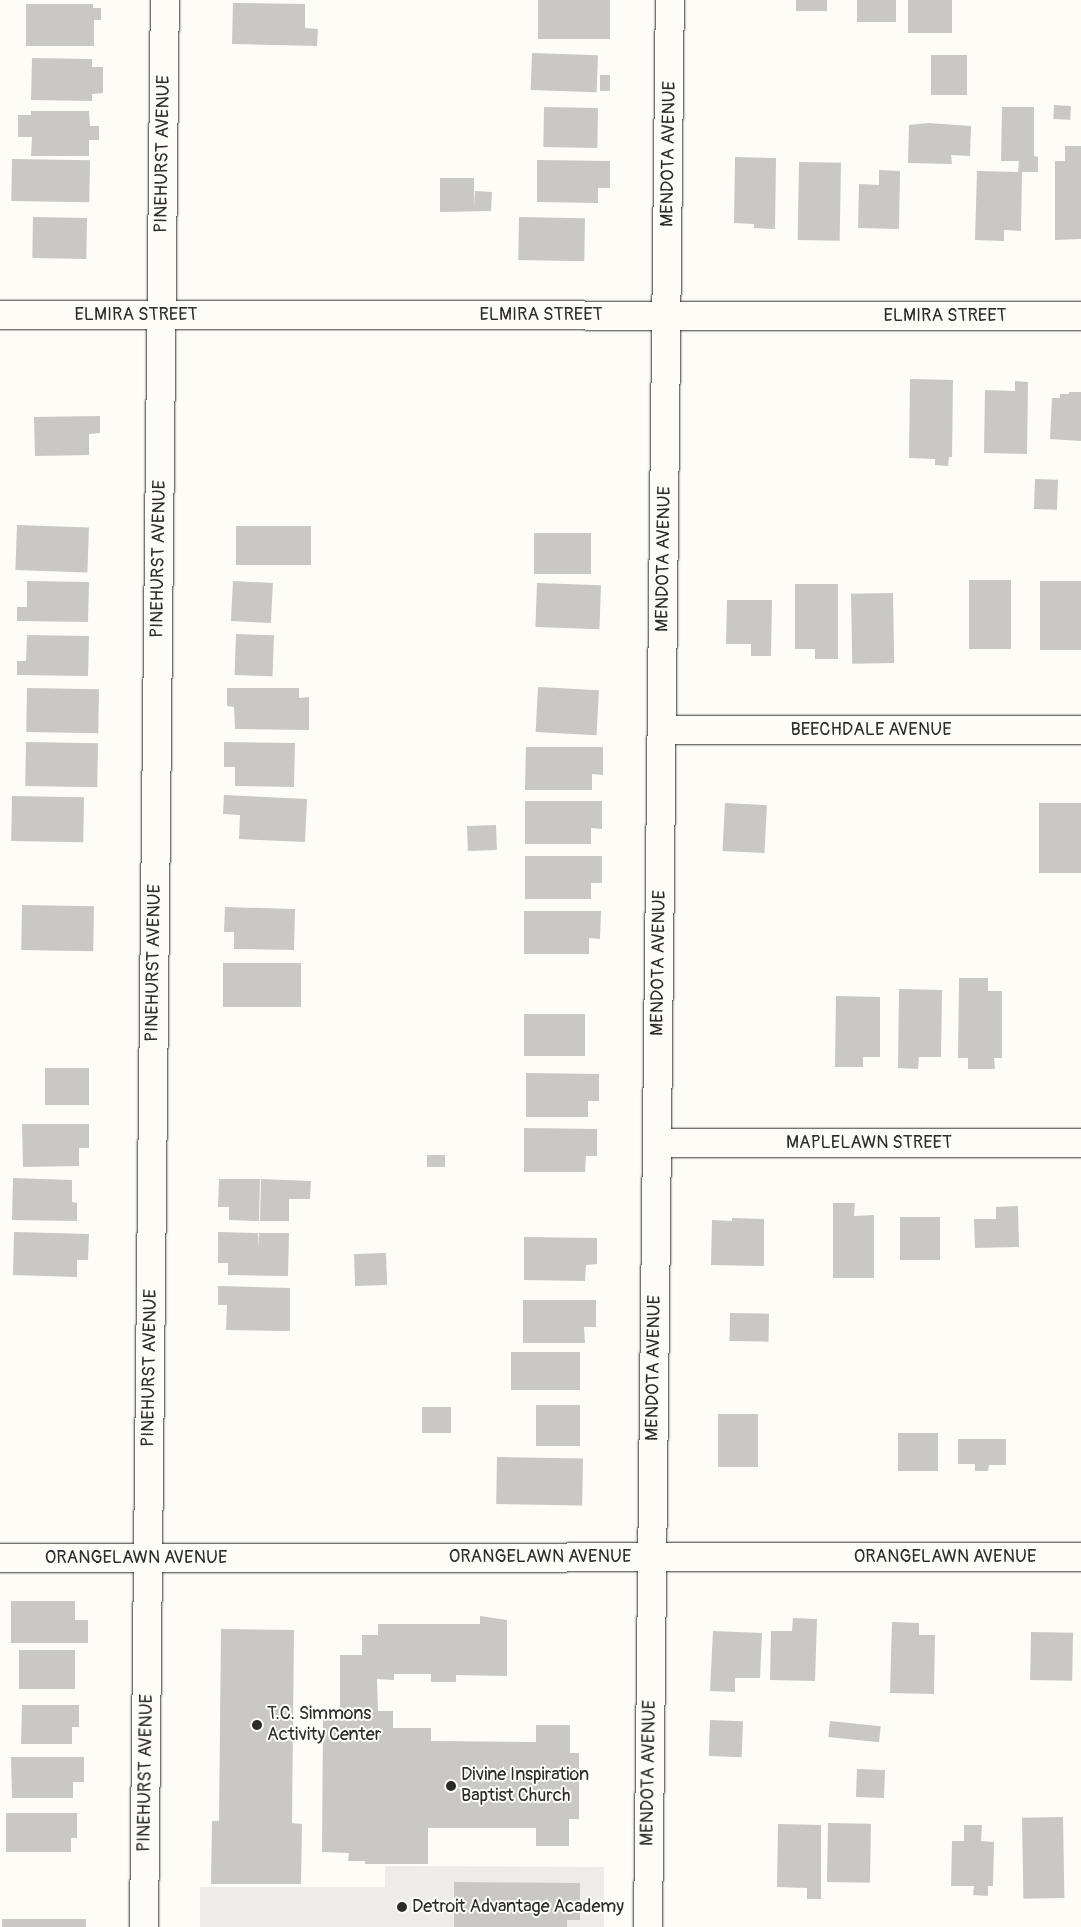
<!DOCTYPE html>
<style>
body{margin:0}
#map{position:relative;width:1081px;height:1927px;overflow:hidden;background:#fdfcf7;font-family:Pangolin,sans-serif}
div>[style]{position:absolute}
.built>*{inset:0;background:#edece8}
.building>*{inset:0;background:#c9c8c4;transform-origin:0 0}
.roads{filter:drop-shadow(0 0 1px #2b2b2b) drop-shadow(0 0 1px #2b2b2b)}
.minor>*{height:28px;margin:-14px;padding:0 14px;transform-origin:14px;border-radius:14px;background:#fdfcf7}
.dots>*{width:14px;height:14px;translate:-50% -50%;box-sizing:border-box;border:2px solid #fdfcf7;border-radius:50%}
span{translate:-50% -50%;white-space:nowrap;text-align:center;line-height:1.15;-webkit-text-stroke:4px #fdfcf7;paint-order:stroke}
.street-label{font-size:18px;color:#2b2b2b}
.poi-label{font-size:18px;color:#2b2b2b}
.left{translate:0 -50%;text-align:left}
</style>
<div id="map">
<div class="built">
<div style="clip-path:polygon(385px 1866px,604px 1867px,604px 1927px,200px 1927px,200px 1887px,385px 1887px)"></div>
</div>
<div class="building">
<div style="left:538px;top:0;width:72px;height:39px"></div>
<div style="left:796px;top:0;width:31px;height:11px"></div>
<div style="left:857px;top:0;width:39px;height:22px"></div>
<div style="left:908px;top:0;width:44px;height:33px"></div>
<div style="clip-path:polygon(233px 3px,305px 4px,305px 28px,318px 29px,317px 46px,232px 44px)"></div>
<div style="clip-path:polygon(26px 4px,93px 4px,93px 8px,101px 8px,101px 20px,94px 20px,94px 46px,26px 46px)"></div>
<div style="left:532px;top:53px;width:66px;height:37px;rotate:2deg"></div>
<div style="left:931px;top:55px;width:36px;height:40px"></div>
<div style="clip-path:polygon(32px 58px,92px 59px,92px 67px,103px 67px,103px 93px,92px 94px,92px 101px,31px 100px)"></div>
<div style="left:600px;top:75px;width:10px;height:16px"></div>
<div style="left:1054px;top:105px;width:17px;height:14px;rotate:3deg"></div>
<div style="left:544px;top:107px;width:54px;height:40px;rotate:1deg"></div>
<div style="clip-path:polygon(1002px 107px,1034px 107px,1034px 156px,1038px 157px,1038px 172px,1022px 172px,1021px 231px,1004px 230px,1004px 241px,975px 240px,977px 171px,1018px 172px,1019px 161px,1001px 161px)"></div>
<div style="clip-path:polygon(31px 111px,89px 111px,90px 126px,99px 126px,99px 140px,89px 140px,89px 156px,31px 156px,32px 137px,18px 137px,18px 115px,31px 115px)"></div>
<div style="clip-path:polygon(928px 123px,971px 126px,970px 156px,951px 155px,952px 164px,908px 163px,909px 125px)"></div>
<div style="clip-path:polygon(1065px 146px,1081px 146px,1081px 239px,1055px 240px,1055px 161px,1065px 161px)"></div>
<div style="clip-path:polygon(735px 157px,776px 158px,775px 229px,754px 228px,754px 224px,734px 223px)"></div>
<div style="left:12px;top:159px;width:78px;height:42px;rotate:1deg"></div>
<div style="clip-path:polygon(537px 160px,610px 161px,610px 188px,598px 188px,598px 203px,537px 202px)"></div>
<div style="left:799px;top:162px;width:42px;height:78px;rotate:1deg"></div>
<div style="clip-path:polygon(879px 170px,900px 171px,899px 229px,858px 228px,859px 184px,879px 185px)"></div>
<div style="clip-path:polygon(440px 178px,474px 178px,474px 206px,475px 191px,492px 192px,491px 211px,440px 212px)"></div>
<div style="left:33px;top:217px;width:54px;height:41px;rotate:1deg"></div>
<div style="left:519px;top:217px;width:66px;height:43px;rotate:1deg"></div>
<div style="clip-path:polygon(910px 379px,953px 380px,952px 457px,949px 457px,948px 466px,935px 465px,935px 459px,909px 458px)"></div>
<div style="clip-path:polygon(1015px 381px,1028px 382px,1027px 454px,984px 453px,985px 390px,1015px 391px)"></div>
<div style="clip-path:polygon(1069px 392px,1081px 392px,1081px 441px,1050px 439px,1052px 398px,1060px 398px,1060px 394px,1069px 394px)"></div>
<div style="clip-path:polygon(100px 416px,100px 433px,89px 434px,89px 455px,35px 456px,34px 417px)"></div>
<div style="left:1035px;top:479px;width:23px;height:30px;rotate:2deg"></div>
<div style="left:17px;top:525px;width:72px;height:45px;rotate:2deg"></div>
<div style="left:236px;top:526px;width:75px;height:39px"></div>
<div style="left:534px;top:533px;width:57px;height:41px"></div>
<div style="left:969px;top:580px;width:42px;height:69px"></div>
<div style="clip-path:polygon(27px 581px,89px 582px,88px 622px,17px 621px,17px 607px,27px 607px)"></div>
<div style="left:233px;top:581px;width:40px;height:40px;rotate:3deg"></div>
<div style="left:1040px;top:581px;width:41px;height:69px"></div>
<div style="left:537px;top:583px;width:64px;height:44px;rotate:2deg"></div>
<div style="clip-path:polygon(795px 584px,838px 584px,838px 659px,815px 659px,815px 649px,795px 649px)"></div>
<div style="left:893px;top:593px;width:70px;height:42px;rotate:89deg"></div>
<div style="clip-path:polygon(727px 600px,772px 600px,771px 656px,751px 656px,751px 644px,726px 644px)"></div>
<div style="left:236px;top:634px;width:38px;height:41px;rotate:2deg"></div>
<div style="clip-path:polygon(27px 635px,89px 636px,88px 676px,17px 675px,17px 661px,26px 661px)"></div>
<div style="left:538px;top:687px;width:61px;height:45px;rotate:3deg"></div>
<div style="left:27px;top:688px;width:72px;height:44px;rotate:1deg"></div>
<div style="clip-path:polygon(227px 688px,299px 688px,299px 698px,309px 697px,309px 730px,235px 729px,234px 707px,227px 706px)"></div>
<div style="left:26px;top:742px;width:72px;height:44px;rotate:1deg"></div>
<div style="clip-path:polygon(224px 742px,295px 743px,294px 787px,235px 786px,235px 767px,224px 767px)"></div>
<div style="clip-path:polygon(526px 747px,603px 747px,603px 775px,592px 774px,592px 790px,525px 790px)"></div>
<div style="clip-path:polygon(224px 795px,307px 799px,305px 842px,239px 839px,240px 815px,223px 814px)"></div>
<div style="left:12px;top:796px;width:72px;height:45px;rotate:1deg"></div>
<div style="clip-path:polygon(525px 801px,602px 801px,602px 829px,591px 828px,591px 844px,525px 844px)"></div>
<div style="left:725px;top:803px;width:42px;height:48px;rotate:3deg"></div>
<div style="left:1039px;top:803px;width:42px;height:70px"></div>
<div style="left:496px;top:825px;width:25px;height:29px;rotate:88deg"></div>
<div style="clip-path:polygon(525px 856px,602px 856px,602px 883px,591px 883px,591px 899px,525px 899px)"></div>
<div style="left:22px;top:905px;width:72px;height:45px;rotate:1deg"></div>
<div style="clip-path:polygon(225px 907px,295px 909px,294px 950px,234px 949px,234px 932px,224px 932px)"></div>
<div style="clip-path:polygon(524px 911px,601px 911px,600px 939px,589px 938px,589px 954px,524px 954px)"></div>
<div style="left:223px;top:963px;width:78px;height:44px"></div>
<div style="clip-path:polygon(959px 978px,988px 978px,988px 991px,1002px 991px,1002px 1058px,994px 1058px,995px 1069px,968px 1069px,968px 1058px,958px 1058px)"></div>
<div style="clip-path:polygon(899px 989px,942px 990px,941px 1057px,919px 1057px,918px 1069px,898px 1068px)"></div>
<div style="clip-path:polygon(836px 996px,880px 997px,880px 1057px,863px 1057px,863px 1067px,835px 1067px)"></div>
<div style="left:524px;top:1014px;width:61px;height:42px"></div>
<div style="left:89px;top:1068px;width:37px;height:44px;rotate:90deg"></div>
<div style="clip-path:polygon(526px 1073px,599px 1074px,599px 1101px,588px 1101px,588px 1117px,526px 1117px)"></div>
<div style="clip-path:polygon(22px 1124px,89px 1124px,89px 1148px,79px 1148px,79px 1166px,23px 1167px)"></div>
<div style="clip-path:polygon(524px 1128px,597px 1129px,597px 1156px,586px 1156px,585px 1172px,524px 1172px)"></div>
<div style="left:427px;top:1155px;width:18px;height:12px"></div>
<div style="clip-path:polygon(13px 1178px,72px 1180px,72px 1202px,77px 1203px,77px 1221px,12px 1220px)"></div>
<div style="clip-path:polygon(219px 1179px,260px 1179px,259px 1221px,229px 1220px,229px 1207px,218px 1207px)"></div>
<div style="clip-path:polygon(261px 1179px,311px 1181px,310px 1199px,289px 1199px,289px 1221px,260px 1221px)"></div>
<div style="clip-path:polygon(833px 1203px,855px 1203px,854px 1216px,874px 1215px,874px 1278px,833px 1278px)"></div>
<div style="clip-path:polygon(1018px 1206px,1019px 1247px,975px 1248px,974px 1219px,996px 1219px,996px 1207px)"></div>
<div style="left:940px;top:1217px;width:43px;height:40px;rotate:90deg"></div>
<div style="clip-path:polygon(732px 1218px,764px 1219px,764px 1266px,711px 1265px,712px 1220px,732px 1221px)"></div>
<div style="clip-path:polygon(14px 1232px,89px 1234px,88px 1260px,77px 1260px,77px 1277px,13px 1275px)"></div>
<div style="clip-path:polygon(218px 1232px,258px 1233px,258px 1248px,259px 1233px,289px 1233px,288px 1276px,228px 1275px,228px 1263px,218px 1263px)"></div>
<div style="clip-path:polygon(524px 1237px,597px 1238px,597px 1264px,586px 1265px,585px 1281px,524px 1280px)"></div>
<div style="left:386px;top:1253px;width:32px;height:32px;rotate:88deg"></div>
<div style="clip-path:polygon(218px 1286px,290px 1288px,290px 1331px,226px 1330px,227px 1305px,218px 1305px)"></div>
<div style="clip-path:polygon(523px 1300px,596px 1300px,596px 1327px,584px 1327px,585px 1343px,523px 1343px)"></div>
<div style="left:730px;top:1313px;width:39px;height:28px;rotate:1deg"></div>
<div style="left:580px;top:1352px;width:38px;height:69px;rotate:90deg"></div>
<div style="left:536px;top:1405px;width:44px;height:41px"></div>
<div style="left:422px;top:1407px;width:29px;height:26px"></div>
<div style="left:718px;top:1414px;width:40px;height:53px"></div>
<div style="left:938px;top:1433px;width:38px;height:40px;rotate:90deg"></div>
<div style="clip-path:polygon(958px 1439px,1006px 1439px,1006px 1465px,989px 1465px,988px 1471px,975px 1471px,975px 1464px,958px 1464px)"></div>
<div style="left:497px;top:1457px;width:86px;height:47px;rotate:1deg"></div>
<div style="clip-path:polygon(11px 1601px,75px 1601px,75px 1620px,88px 1620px,88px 1643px,11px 1643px)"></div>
<div style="clip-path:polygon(480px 1616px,507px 1620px,507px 1676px,456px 1675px,456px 1682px,431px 1682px,431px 1674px,394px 1674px,394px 1680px,377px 1679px,378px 1711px,393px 1711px,393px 1728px,431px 1728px,431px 1741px,536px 1742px,536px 1725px,570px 1725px,570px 1753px,579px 1753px,579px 1819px,569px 1819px,569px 1846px,536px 1846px,536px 1828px,428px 1828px,428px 1864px,365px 1864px,365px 1861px,348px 1861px,349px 1853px,322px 1852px,323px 1719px,340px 1719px,340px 1655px,362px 1655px,362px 1635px,378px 1635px,378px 1624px,480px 1624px)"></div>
<div style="clip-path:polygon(793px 1618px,817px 1619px,815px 1681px,770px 1680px,771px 1631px,792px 1631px)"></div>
<div style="clip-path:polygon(892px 1622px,919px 1623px,919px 1635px,935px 1635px,934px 1694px,890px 1693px)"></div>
<div style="clip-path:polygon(221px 1629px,294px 1630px,292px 1823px,302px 1824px,301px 1884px,211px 1884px,212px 1821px,219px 1821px)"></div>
<div style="clip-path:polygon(713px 1631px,762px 1633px,760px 1678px,735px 1678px,735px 1692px,710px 1691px)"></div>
<div style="left:1031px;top:1632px;width:42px;height:48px;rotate:1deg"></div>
<div style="left:19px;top:1650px;width:56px;height:39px"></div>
<div style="clip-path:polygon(22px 1705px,79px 1705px,79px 1727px,72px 1727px,72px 1744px,21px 1744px)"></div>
<div style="left:710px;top:1720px;width:33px;height:36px;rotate:2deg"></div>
<div style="left:830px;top:1721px;width:51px;height:16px;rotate:6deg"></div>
<div style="clip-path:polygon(11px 1757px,84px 1757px,84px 1782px,73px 1782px,73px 1798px,12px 1798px)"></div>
<div style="left:857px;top:1769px;width:28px;height:28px;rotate:2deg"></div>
<div style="clip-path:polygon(6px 1813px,77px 1813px,77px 1838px,71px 1838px,71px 1852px,6px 1852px)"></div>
<div style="left:1063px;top:1817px;width:81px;height:41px;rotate:89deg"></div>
<div style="left:828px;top:1823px;width:43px;height:59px;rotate:1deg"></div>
<div style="clip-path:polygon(778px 1824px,821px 1825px,821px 1899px,807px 1899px,807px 1888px,777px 1887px)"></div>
<div style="clip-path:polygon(964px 1825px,982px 1825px,981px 1841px,994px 1842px,993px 1886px,988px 1886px,988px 1896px,973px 1895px,974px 1886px,951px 1886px,952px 1841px,964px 1841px)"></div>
<div style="clip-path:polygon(454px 1882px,580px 1883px,580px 1920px,567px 1920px,567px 1927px,454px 1927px)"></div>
<div style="left:86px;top:1919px;width:8px;height:84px;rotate:90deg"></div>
</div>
<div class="roads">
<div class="minor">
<div style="left:0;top:315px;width:1081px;rotate:0.05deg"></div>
<div style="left:662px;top:730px;width:419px"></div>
<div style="left:657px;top:1143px;width:424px"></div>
<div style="left:0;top:1558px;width:1081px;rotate:-0.05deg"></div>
<div style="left:144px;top:1927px;width:1927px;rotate:-89.38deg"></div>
<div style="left:648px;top:1927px;width:1927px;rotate:-89.35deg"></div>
</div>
</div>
<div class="dots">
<div style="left:257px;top:1725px;background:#2b2b2b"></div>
<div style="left:451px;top:1786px;background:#2b2b2b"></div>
<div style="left:402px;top:1907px;background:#2b2b2b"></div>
</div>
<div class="street-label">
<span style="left:163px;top:154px;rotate:-89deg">PINEHURST AVENUE</span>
<span style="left:669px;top:154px;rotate:-89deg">MENDOTA AVENUE</span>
<span style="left:136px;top:315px">ELMIRA STREET</span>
<span style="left:541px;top:315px">ELMIRA STREET</span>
<span style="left:945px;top:316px">ELMIRA STREET</span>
<span style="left:159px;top:559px;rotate:-89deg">PINEHURST AVENUE</span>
<span style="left:664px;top:559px;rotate:-89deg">MENDOTA AVENUE</span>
<span style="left:871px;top:730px">BEECHDALE AVENUE</span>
<span style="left:154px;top:963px;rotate:-89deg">PINEHURST AVENUE</span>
<span style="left:659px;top:963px;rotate:-89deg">MENDOTA AVENUE</span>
<span style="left:869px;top:1143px">MAPLELAWN STREET</span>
<span style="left:150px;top:1368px;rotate:-89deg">PINEHURST AVENUE</span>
<span style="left:654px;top:1368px;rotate:-89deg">MENDOTA AVENUE</span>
<span style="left:540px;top:1557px">ORANGELAWN AVENUE</span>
<span style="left:945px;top:1557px">ORANGELAWN AVENUE</span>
<span style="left:136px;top:1558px">ORANGELAWN AVENUE</span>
<span style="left:146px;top:1773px;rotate:-89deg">PINEHURST AVENUE</span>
<span style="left:649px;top:1773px;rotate:-89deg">MENDOTA AVENUE</span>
</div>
<div class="poi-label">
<span class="left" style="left:267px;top:1725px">T.C. Simmons<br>Activity Center</span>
<span class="left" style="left:461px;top:1786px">Divine Inspiration<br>Baptist Church</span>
<span class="left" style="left:412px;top:1907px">Detroit Advantage Academy</span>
</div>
</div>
